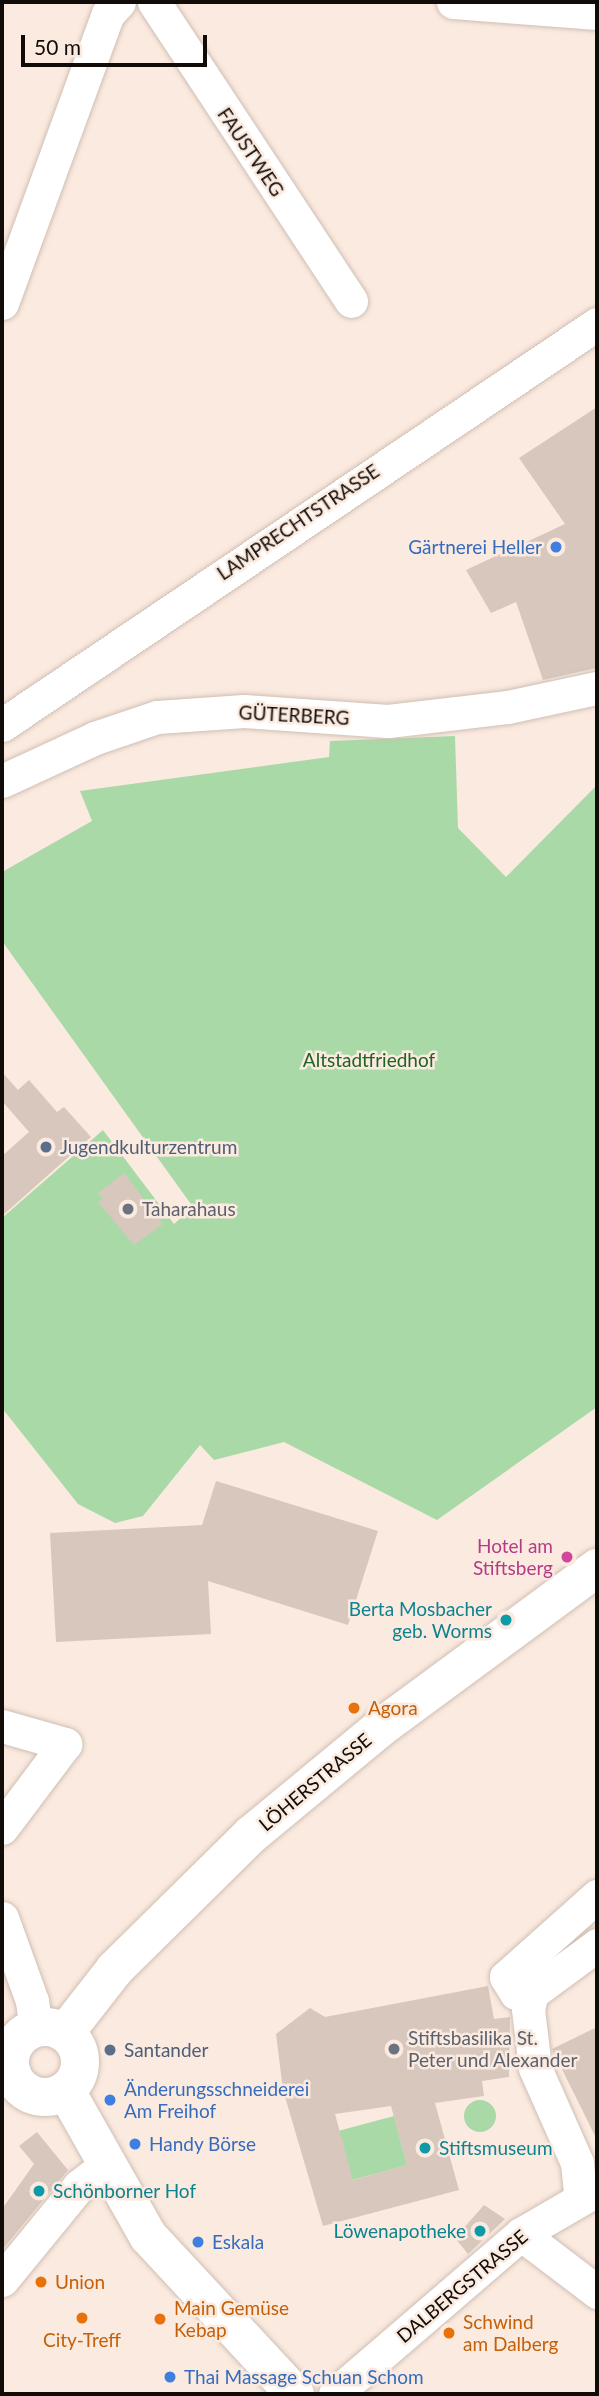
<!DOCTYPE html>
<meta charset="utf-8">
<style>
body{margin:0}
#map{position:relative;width:599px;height:2396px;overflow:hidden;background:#fbeadf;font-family:Lato,sans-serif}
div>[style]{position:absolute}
.green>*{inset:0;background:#a9d9a6;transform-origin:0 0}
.round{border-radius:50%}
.building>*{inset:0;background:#d8c7bd}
.roads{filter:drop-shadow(0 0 2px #cfbfb4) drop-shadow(0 0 2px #cfbfb4)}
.minor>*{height:33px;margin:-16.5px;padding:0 16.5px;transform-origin:16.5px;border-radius:16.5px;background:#fff}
.major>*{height:38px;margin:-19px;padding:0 19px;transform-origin:19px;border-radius:19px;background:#fff}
.major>.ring{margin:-19px;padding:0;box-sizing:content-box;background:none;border:38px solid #fff;border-radius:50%}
.dots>*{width:19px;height:19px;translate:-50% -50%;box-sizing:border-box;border:4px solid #fbeadf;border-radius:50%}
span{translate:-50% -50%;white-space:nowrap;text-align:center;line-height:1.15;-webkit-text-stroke:5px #fbeadf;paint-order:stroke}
.street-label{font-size:19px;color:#120c09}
.shop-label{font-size:19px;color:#366cbe}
.right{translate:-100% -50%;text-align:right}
.left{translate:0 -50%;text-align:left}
.park-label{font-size:19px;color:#1e6320}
.service-label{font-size:19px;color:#4e5e75}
.worship-label{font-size:19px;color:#5b616d}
.hotel-label{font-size:19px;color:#b23c85}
.culture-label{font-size:19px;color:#0d838f}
.food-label{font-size:19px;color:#c56008}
.frame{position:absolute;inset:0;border:4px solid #120c09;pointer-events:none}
.scale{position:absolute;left:21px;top:35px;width:186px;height:32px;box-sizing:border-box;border:4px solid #120c09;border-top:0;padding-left:9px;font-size:21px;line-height:24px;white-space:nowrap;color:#120c09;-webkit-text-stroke:5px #fbeadf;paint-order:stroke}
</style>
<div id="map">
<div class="green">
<div style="clip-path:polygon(455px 736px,458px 828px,506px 877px,597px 785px,597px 1407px,437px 1520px,284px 1442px,214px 1460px,200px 1445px,143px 1516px,115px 1523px,78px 1504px,2px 1408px,2px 1218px,103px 1130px,174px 1224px,193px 1207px,2px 941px,2px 872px,92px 821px,80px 791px,329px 757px,330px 741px)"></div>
<div class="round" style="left:464px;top:2100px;width:32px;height:32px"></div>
<div style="left:394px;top:2116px;width:51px;height:57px;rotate:75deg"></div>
</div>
<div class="building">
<div style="clip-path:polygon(597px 407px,597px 668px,543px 680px,516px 602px,491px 613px,466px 570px,565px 524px,519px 458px)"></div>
<div style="clip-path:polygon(2px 1072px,18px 1090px,29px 1080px,57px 1112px,64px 1107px,91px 1137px,2px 1216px,2px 1156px,29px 1132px,2px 1101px)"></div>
<div style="clip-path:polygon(124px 1173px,163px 1224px,134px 1245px,98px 1202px,103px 1199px,98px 1193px)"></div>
<div style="clip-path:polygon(216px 1481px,378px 1531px,348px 1625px,208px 1581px,211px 1634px,56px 1642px,50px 1533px,202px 1525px)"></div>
<div style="clip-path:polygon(evenodd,488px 1986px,494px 2019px,510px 2017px,509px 2077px,482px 2081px,484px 2096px,435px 2103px,459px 2190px,323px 2226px,283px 2090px,276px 2034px,310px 2008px,325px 2017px,488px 1986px,391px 2106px,407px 2165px,353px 2180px,335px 2114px,391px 2106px)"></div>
<div style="clip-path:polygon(597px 2027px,597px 2140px,552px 2049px)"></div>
<div style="clip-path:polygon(37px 2132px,68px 2170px,2px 2250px,2px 2209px,34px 2164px,19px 2146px)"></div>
<div style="clip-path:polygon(484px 2205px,505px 2219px,468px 2254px,455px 2238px)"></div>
</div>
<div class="roads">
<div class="minor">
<div style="left:154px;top:2px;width:358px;rotate:56.6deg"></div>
<div style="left:453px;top:2px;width:144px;rotate:4.4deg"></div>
<div style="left:2px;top:303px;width:308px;rotate:-69.9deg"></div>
<div style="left:108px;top:14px;width:16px;rotate:-47deg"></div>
<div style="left:2px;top:725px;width:718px;rotate:-33.98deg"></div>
<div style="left:2px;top:781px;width:102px;rotate:-24.8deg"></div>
<div style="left:95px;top:738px;width:65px;rotate:-18.7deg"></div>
<div style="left:157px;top:717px;width:87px;rotate:-3.9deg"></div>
<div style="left:244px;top:711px;width:144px;rotate:4deg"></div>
<div style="left:388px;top:721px;width:121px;rotate:-6.7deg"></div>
<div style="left:508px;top:707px;width:91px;rotate:-12.1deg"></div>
<div style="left:2px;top:1726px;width:66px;rotate:15.9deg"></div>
<div style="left:65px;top:1744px;width:105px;rotate:126.9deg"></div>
<div style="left:2px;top:1918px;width:88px;rotate:70.1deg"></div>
<div style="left:32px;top:2001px;width:27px;rotate:82deg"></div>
<div style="left:532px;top:1993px;width:16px;rotate:104deg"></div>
<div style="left:528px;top:2009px;width:59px;rotate:83.2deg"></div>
<div style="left:535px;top:2068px;width:104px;rotate:66.1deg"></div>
<div style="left:577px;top:2163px;width:36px;rotate:84deg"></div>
<div style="left:532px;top:1993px;width:16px;rotate:180deg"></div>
<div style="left:516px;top:1993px;width:19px;rotate:-122deg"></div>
<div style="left:506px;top:1977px;width:122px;rotate:-41.7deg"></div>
<div style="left:532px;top:1993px;width:81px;rotate:-36.4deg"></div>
<div style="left:2px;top:2045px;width:11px;rotate:38deg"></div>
<div style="left:521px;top:2234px;width:96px;rotate:37.3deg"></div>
<div style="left:2px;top:2280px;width:122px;rotate:-50.7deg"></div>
<div style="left:79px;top:2186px;width:33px;rotate:-38deg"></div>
<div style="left:335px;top:2394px;width:245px;rotate:-40.7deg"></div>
<div style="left:521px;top:2234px;width:88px;rotate:-30.1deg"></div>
</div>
<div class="major">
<div class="ring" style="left:10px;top:2027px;width:32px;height:32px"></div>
<div style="left:65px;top:2033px;width:81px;rotate:-52deg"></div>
<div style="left:115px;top:1969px;width:192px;rotate:-44.6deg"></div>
<div style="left:252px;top:1834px;width:166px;rotate:-39.6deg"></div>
<div style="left:380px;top:1728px;width:270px;rotate:-36.4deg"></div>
<div style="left:66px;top:2091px;width:167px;rotate:60.5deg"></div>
<div style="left:148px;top:2236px;width:216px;rotate:47.1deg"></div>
</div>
</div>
<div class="dots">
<div style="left:556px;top:547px;background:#3f7fe0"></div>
<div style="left:46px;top:1147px;background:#5c6f8a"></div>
<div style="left:128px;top:1209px;background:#6b7280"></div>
<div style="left:567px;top:1557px;background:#d1479c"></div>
<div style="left:506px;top:1620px;background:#0f9aa8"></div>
<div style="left:354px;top:1708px;background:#e8710a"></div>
<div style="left:394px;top:2049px;background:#6b7280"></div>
<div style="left:110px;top:2050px;background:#5c6f8a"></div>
<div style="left:110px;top:2100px;background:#3f7fe0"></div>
<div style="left:135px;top:2144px;background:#3f7fe0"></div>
<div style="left:425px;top:2148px;background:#0f9aa8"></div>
<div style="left:39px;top:2191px;background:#0f9aa8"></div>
<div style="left:480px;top:2231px;background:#0f9aa8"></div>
<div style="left:198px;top:2242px;background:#3f7fe0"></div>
<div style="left:41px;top:2282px;background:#e8710a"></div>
<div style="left:82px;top:2318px;background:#e8710a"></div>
<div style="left:160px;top:2319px;background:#e8710a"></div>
<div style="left:449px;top:2333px;background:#e8710a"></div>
<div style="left:170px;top:2377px;background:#3f7fe0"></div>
</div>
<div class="street-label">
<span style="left:251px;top:152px;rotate:56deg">FAUSTWEG</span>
<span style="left:298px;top:522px;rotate:-34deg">LAMPRECHTSTRASSE</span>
<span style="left:294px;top:715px;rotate:3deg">GÜTERBERG</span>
<span style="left:315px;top:1782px;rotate:-40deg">LÖHERSTRASSE</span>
<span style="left:462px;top:2286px;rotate:-40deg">DALBERGSTRASSE</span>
</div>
<div class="shop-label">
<span class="right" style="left:542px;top:547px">Gärtnerei Heller</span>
<span class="left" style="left:124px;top:2100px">Änderungsschneiderei<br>Am Freihof</span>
<span class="left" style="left:149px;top:2144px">Handy Börse</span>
<span class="left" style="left:212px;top:2242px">Eskala</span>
<span class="left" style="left:184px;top:2377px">Thai Massage Schuan Schom</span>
</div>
<div class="park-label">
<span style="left:369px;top:1060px">Altstadtfriedhof</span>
</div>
<div class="service-label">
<span class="left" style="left:60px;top:1147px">Jugendkulturzentrum</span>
<span class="left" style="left:124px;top:2050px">Santander</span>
</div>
<div class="worship-label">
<span class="left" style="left:142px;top:1209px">Taharahaus</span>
<span class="left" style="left:408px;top:2049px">Stiftsbasilika St.<br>Peter und Alexander</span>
</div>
<div class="hotel-label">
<span class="right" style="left:553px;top:1557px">Hotel am<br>Stiftsberg</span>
</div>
<div class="culture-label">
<span class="right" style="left:492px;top:1620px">Berta Mosbacher<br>geb. Worms</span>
<span class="left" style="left:439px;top:2148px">Stiftsmuseum</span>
<span class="left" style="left:53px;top:2191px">Schönborner Hof</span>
<span class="right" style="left:466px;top:2231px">Löwenapotheke</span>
</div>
<div class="food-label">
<span class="left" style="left:368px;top:1708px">Agora</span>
<span class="left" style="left:55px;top:2282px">Union</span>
<span class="left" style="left:174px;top:2319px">Main Gemüse<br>Kebap</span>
<span class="left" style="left:463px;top:2333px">Schwind<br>am Dalberg</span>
<span style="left:82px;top:2340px">City-Treff</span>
</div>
<div class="frame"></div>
<div class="scale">50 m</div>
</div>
